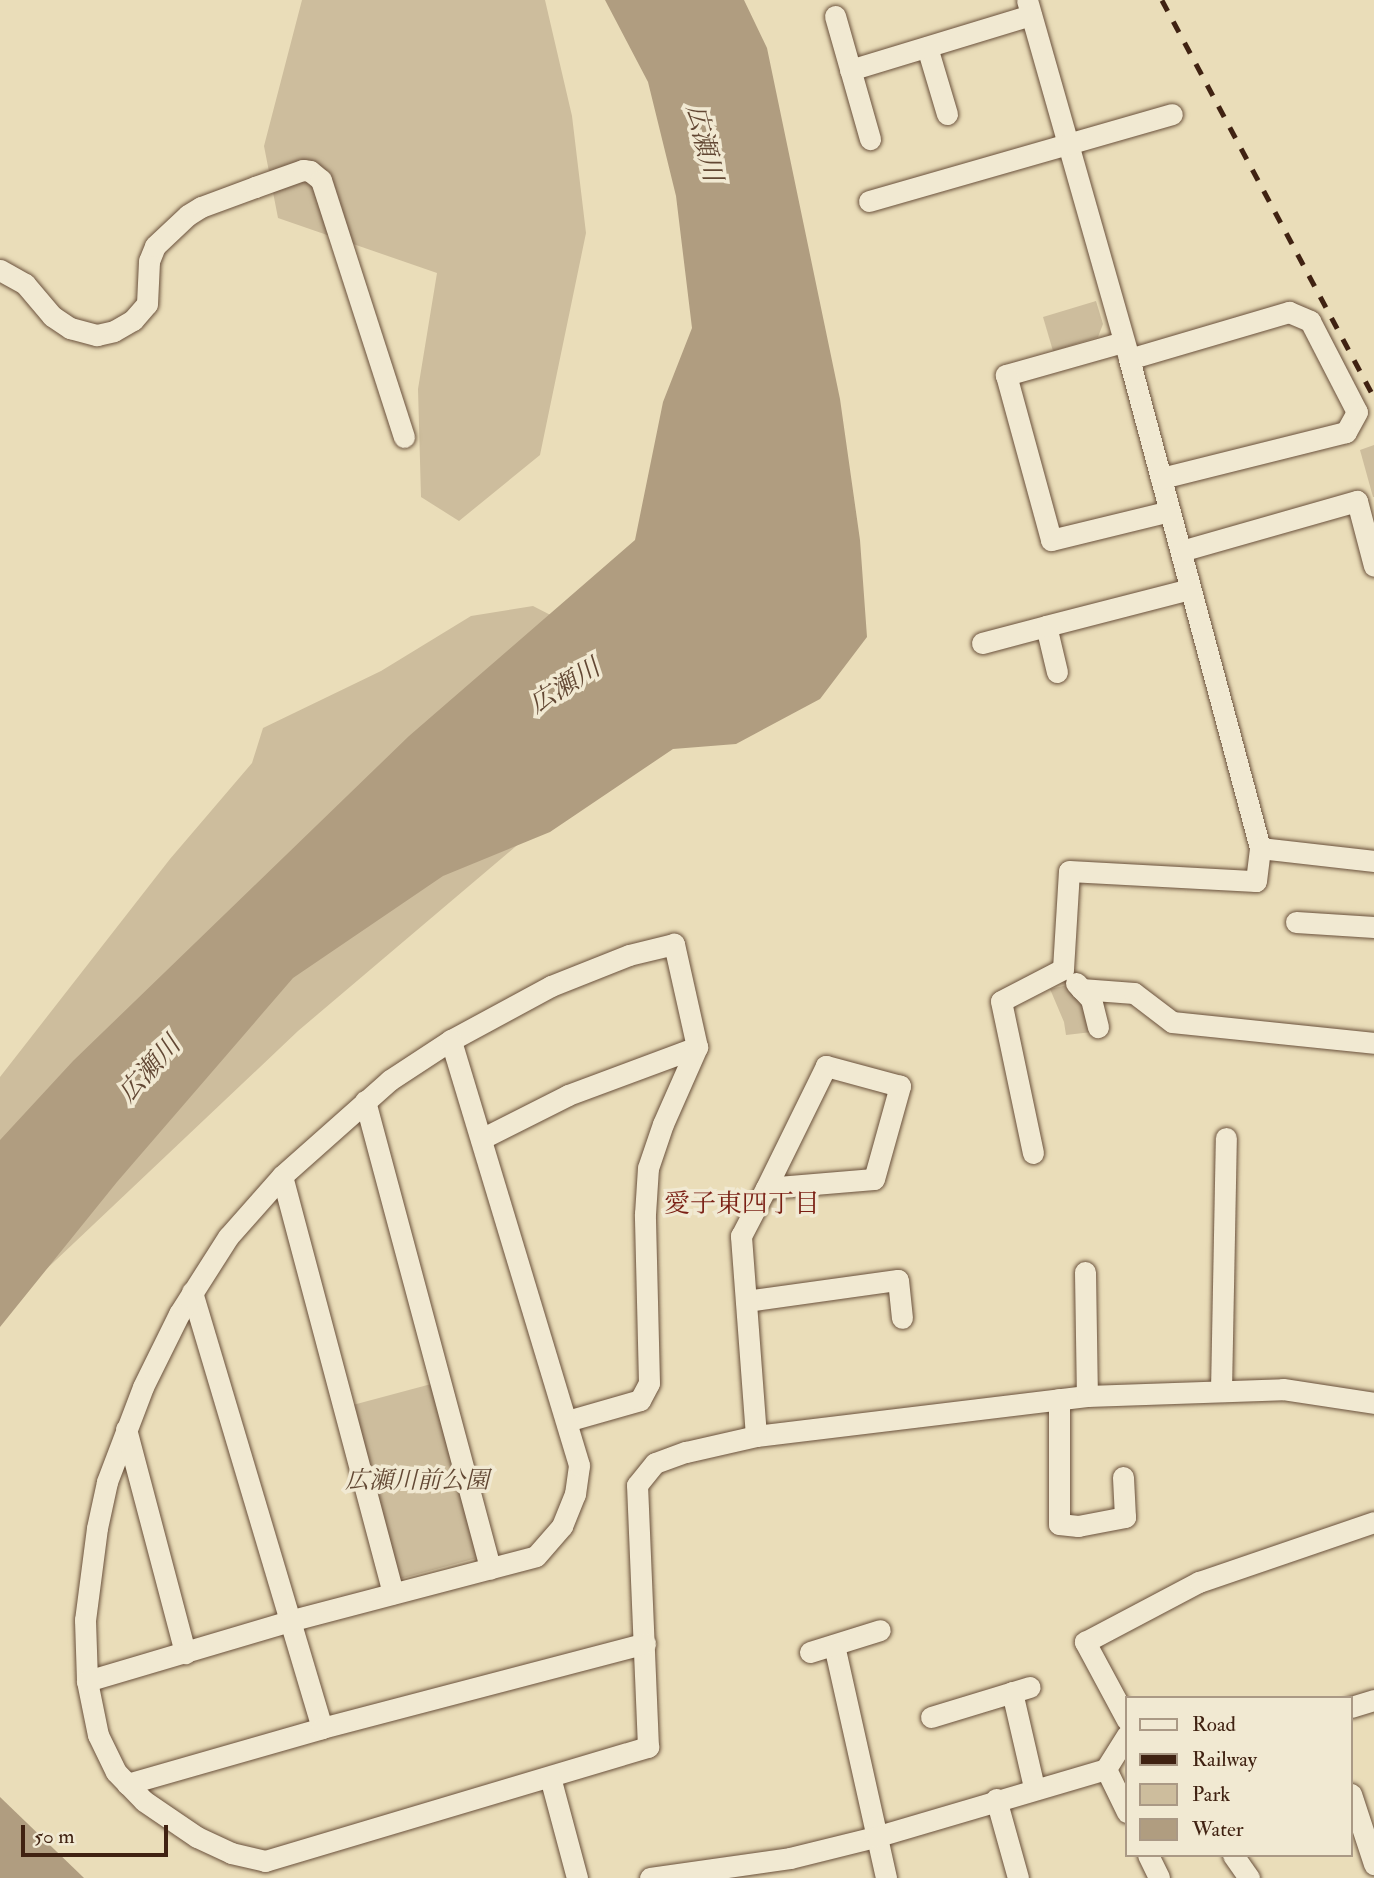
<!DOCTYPE html>
<meta charset="utf-8">
<style>
body{margin:0}
#map{position:relative;width:1374px;height:1878px;overflow:hidden;background:#eaddb9;font-family:"IM FELL Double Pica","Noto Serif JP",serif}
div>[style]{position:absolute}
.green>*{inset:0;background:#cdbd9d;transform-origin:0 0}
.water>*{inset:0;background:#b09d80}
.roads{filter:drop-shadow(0 0 2px #6a513c) drop-shadow(0 0 2px #6a513c)}
.minor>*{height:21px;margin:-10.5px;padding:0 10.5px;transform-origin:10.5px;border-radius:10.5px;background:#f1e9d2}
.rail>*{height:5px;margin-top:-2.5px;transform-origin:0;background:repeating-linear-gradient(90deg,#402212 0 12px,transparent 0 24px)}
span{translate:-50% -50%;white-space:nowrap;text-align:center;line-height:1.15;-webkit-text-stroke:7px #f1e9d2;paint-order:stroke}
.park-label{font-size:24px;color:#634935;font-style:italic}
.water-label{font-size:26px;color:#624733;font-style:italic}
.neighbourhood-label{font-size:26px;color:#7a1f14}
.legend{position:absolute;left:1125px;top:1696px;width:228px;height:161px;box-sizing:border-box;background:#f1e9d2;border:2px solid #aa9985;margin:0;padding:9px 12px;list-style:none;font-size:21px;color:#402212}
.legend li{display:flex;align-items:center;gap:14px;height:35px}
.legend b{width:35px;border:2px solid #aa9985}
.scale{position:absolute;left:21px;top:1825px;width:147px;height:32px;box-sizing:border-box;border:4px solid #402212;border-top:0;padding-left:9px;font-size:21px;line-height:24px;white-space:nowrap;color:#402212;-webkit-text-stroke:5px #f1e9d2;paint-order:stroke}
</style>
<div id="map">
<div class="green">
<div style="clip-path:polygon(302px 0,545px 0,572px 116px,586px 233px,540px 455px,459px 521px,421px 497px,418px 389px,437px 273px,278px 218px,264px 146px)"></div>
<div style="clip-path:polygon(1096px 301px,1103px 324px,1098px 337px,1053px 351px,1043px 317px)"></div>
<div style="clip-path:polygon(1374px 445px,1374px 497px,1373px 497px,1360px 450px)"></div>
<div style="clip-path:polygon(533px 606px,572px 626px,522px 841px,298px 1031px,0 1313px,0 1077px,170px 859px,252px 763px,263px 728px,381px 671px,471px 616px)"></div>
<div style="clip-path:polygon(1072px 984px,1087px 1008px,1092px 1032px,1066px 1035px,1064px 1022px,1050px 989px)"></div>
<div style="left:435px;top:1383px;width:180px;height:87px;rotate:75deg"></div>
</div>
<div class="water">
<div style="clip-path:polygon(605px 0,744px 0,767px 48px,840px 399px,860px 540px,867px 637px,820px 699px,736px 744px,673px 749px,550px 832px,443px 876px,293px 978px,117px 1182px,0 1327px,0 1140px,73px 1061px,409px 736px,635px 540px,663px 402px,692px 328px,676px 196px,648px 82px)"></div>
<div style="clip-path:polygon(0 1797px,83px 1877px,84px 1878px,0 1878px)"></div>
</div>
<div class="roads">
<div class="minor">
<div style="left:1027px;top:0;width:373px;rotate:74.1deg"></div>
<div style="left:1129px;top:359px;width:506px;rotate:75deg"></div>
<div style="left:1260px;top:848px;width:115px;rotate:6.5deg"></div>
<div style="left:835px;top:16px;width:128px;rotate:74.1deg"></div>
<div style="left:927px;top:47px;width:70px;rotate:73.4deg"></div>
<div style="left:850px;top:70px;width:189px;rotate:-16.9deg"></div>
<div style="left:869px;top:201px;width:315px;rotate:-16deg"></div>
<div style="left:0;top:270px;width:29px;rotate:29deg"></div>
<div style="left:25px;top:284px;width:42px;rotate:49.8deg"></div>
<div style="left:52px;top:316px;width:22px;rotate:34deg"></div>
<div style="left:70px;top:328px;width:28px;rotate:15deg"></div>
<div style="left:97px;top:335px;width:17px;rotate:-13deg"></div>
<div style="left:114px;top:331px;width:22px;rotate:-30deg"></div>
<div style="left:133px;top:320px;width:21px;rotate:-49deg"></div>
<div style="left:147px;top:304px;width:43px;rotate:-87.3deg"></div>
<div style="left:149px;top:261px;width:16px;rotate:-68deg"></div>
<div style="left:155px;top:246px;width:45px;rotate:-43.2deg"></div>
<div style="left:188px;top:215px;width:15px;rotate:-32deg"></div>
<div style="left:201px;top:207px;width:58px;rotate:-20.3deg"></div>
<div style="left:255px;top:187px;width:51px;rotate:-19.5deg"></div>
<div style="left:303px;top:170px;width:7px;rotate:8deg"></div>
<div style="left:310px;top:171px;width:14px;rotate:39deg"></div>
<div style="left:321px;top:180px;width:270px;rotate:72.1deg"></div>
<div style="left:1123px;top:342px;width:122px;rotate:164.2deg"></div>
<div style="left:1006px;top:375px;width:171px;rotate:74.7deg"></div>
<div style="left:1051px;top:540px;width:122px;rotate:-13.7deg"></div>
<div style="left:1129px;top:359px;width:167px;rotate:-16.4deg"></div>
<div style="left:1289px;top:312px;width:23px;rotate:23deg"></div>
<div style="left:1310px;top:321px;width:102px;rotate:62.7deg"></div>
<div style="left:1357px;top:412px;width:23px;rotate:119deg"></div>
<div style="left:1346px;top:432px;width:191px;rotate:166deg"></div>
<div style="left:1181px;top:551px;width:183px;rotate:-15.9deg"></div>
<div style="left:1357px;top:501px;width:67px;rotate:75.3deg"></div>
<div style="left:982px;top:643px;width:66px;rotate:-14.9deg"></div>
<div style="left:1057px;top:672px;width:47px;rotate:-103.4deg"></div>
<div style="left:1046px;top:626px;width:149px;rotate:-14.4deg"></div>
<div style="left:1296px;top:922px;width:78px;rotate:3.7deg"></div>
<div style="left:1076px;top:983px;width:22px;rotate:47deg"></div>
<div style="left:1091px;top:999px;width:29px;rotate:76deg"></div>
<div style="left:1081px;top:989px;width:53px;rotate:4.3deg"></div>
<div style="left:1134px;top:993px;width:48px;rotate:37.3deg"></div>
<div style="left:1172px;top:1022px;width:203px;rotate:5.9deg"></div>
<div style="left:365px;top:1101px;width:484px;rotate:75deg"></div>
<div style="left:481px;top:1139px;width:97px;rotate:-26.8deg"></div>
<div style="left:568px;top:1095px;width:138px;rotate:-20.4deg"></div>
<div style="left:1033px;top:1153px;width:155px;rotate:-101.9deg"></div>
<div style="left:1001px;top:1001px;width:70px;rotate:-27.3deg"></div>
<div style="left:1063px;top:969px;width:98px;rotate:-86.5deg"></div>
<div style="left:1069px;top:871px;width:187px;rotate:3.1deg"></div>
<div style="left:1256px;top:881px;width:33px;rotate:-83deg"></div>
<div style="left:282px;top:1176px;width:432px;rotate:75.1deg"></div>
<div style="left:1085px;top:1272px;width:124px;rotate:89.1deg"></div>
<div style="left:192px;top:1292px;width:455px;rotate:73.4deg"></div>
<div style="left:746px;top:1301px;width:153px;rotate:-7.9deg"></div>
<div style="left:898px;top:1280px;width:38px;rotate:84deg"></div>
<div style="left:1221px;top:1391px;width:253px;rotate:-88.9deg"></div>
<div style="left:1059px;top:1399px;width:125px;rotate:90deg"></div>
<div style="left:1059px;top:1524px;width:19px;rotate:6deg"></div>
<div style="left:1078px;top:1526px;width:48px;rotate:-10.8deg"></div>
<div style="left:1125px;top:1517px;width:40px;rotate:-92.9deg"></div>
<div style="left:567px;top:1421px;width:76px;rotate:-16deg"></div>
<div style="left:640px;top:1400px;width:19px;rotate:-62deg"></div>
<div style="left:649px;top:1383px;width:169px;rotate:-91.4deg"></div>
<div style="left:645px;top:1214px;width:46px;rotate:-86.3deg"></div>
<div style="left:648px;top:1168px;width:46px;rotate:-71.2deg"></div>
<div style="left:663px;top:1124px;width:84px;rotate:-66.2deg"></div>
<div style="left:697px;top:1047px;width:106px;rotate:-102.6deg"></div>
<div style="left:674px;top:944px;width:46px;rotate:166.3deg"></div>
<div style="left:629px;top:955px;width:84px;rotate:158.3deg"></div>
<div style="left:551px;top:986px;width:114px;rotate:151.6deg"></div>
<div style="left:451px;top:1040px;width:73px;rotate:146.7deg"></div>
<div style="left:390px;top:1080px;width:144px;rotate:138.4deg"></div>
<div style="left:282px;top:1176px;width:81px;rotate:131.5deg"></div>
<div style="left:228px;top:1237px;width:91px;rotate:122.5deg"></div>
<div style="left:179px;top:1314px;width:81px;rotate:116.3deg"></div>
<div style="left:143px;top:1387px;width:102px;rotate:110.8deg"></div>
<div style="left:107px;top:1482px;width:47px;rotate:102.3deg"></div>
<div style="left:97px;top:1528px;width:93px;rotate:97.4deg"></div>
<div style="left:85px;top:1620px;width:61px;rotate:88.1deg"></div>
<div style="left:87px;top:1681px;width:55px;rotate:78.5deg"></div>
<div style="left:98px;top:1735px;width:41px;rotate:64.1deg"></div>
<div style="left:116px;top:1772px;width:40px;rotate:46deg"></div>
<div style="left:144px;top:1801px;width:64px;rotate:34.2deg"></div>
<div style="left:197px;top:1837px;width:38px;rotate:25deg"></div>
<div style="left:231px;top:1853px;width:35px;rotate:13deg"></div>
<div style="left:265px;top:1861px;width:400px;rotate:-16.6deg"></div>
<div style="left:648px;top:1747px;width:262px;rotate:-92.4deg"></div>
<div style="left:637px;top:1485px;width:28px;rotate:-51deg"></div>
<div style="left:655px;top:1463px;width:33px;rotate:-20deg"></div>
<div style="left:686px;top:1452px;width:72px;rotate:-12.9deg"></div>
<div style="left:756px;top:1436px;width:333px;rotate:-6.9deg"></div>
<div style="left:1087px;top:1396px;width:196px;rotate:-2deg"></div>
<div style="left:1283px;top:1389px;width:92px;rotate:8.7deg"></div>
<div style="left:126px;top:1429px;width:232px;rotate:75.2deg"></div>
<div style="left:756px;top:1436px;width:201px;rotate:-94.3deg"></div>
<div style="left:741px;top:1236px;width:54px;rotate:-62.5deg"></div>
<div style="left:766px;top:1188px;width:108px;rotate:-4.8deg"></div>
<div style="left:874px;top:1179px;width:97px;rotate:-74.4deg"></div>
<div style="left:900px;top:1086px;width:77px;rotate:-164.9deg"></div>
<div style="left:826px;top:1066px;width:136px;rotate:116.2deg"></div>
<div style="left:834px;top:1645px;width:239px;rotate:77.4deg"></div>
<div style="left:810px;top:1652px;width:73px;rotate:-17.4deg"></div>
<div style="left:87px;top:1681px;width:211px;rotate:-16.5deg"></div>
<div style="left:289px;top:1621px;width:255px;rotate:-14.7deg"></div>
<div style="left:536px;top:1556px;width:40px;rotate:-49deg"></div>
<div style="left:562px;top:1526px;width:35px;rotate:-68deg"></div>
<div style="left:575px;top:1494px;width:29px;rotate:-82deg"></div>
<div style="left:579px;top:1465px;width:444px;rotate:-106.8deg"></div>
<div style="left:1012px;top:1692px;width:98px;rotate:77deg"></div>
<div style="left:1351px;top:1707px;width:24px;rotate:-17deg"></div>
<div style="left:931px;top:1717px;width:103px;rotate:-16.9deg"></div>
<div style="left:1127px;top:1720px;width:89px;rotate:-118.3deg"></div>
<div style="left:1085px;top:1642px;width:129px;rotate:-27.8deg"></div>
<div style="left:1199px;top:1582px;width:185px;rotate:-18.9deg"></div>
<div style="left:1127px;top:1735px;width:40px;rotate:122deg"></div>
<div style="left:1106px;top:1769px;width:48px;rotate:64deg"></div>
<div style="left:550px;top:1777px;width:105px;rotate:75deg"></div>
<div style="left:127px;top:1784px;width:203px;rotate:-16deg"></div>
<div style="left:322px;top:1728px;width:334px;rotate:-14.7deg"></div>
<div style="left:1351px;top:1794px;width:74px;rotate:71.8deg"></div>
<div style="left:996px;top:1799px;width:82px;rotate:74.4deg"></div>
<div style="left:1148px;top:1855px;width:25px;rotate:64deg"></div>
<div style="left:1233px;top:1855px;width:28px;rotate:55deg"></div>
<div style="left:650px;top:1878px;width:141px;rotate:-8.1deg"></div>
<div style="left:790px;top:1858px;width:88px;rotate:-13.9deg"></div>
<div style="left:875px;top:1837px;width:241px;rotate:-16.4deg"></div>
</div>
</div>
<div class="rail">
<div style="left:1162px;top:0;width:450px;rotate:61.9deg"></div>
</div>
<div class="park-label">
<span style="left:417px;top:1481px">広瀬川前公園</span>
</div>
<div class="water-label">
<span style="left:703px;top:143px;rotate:76deg">広瀬川</span>
<span style="left:565px;top:687px;rotate:-32deg">広瀬川</span>
<span style="left:150px;top:1070px;rotate:-48deg">広瀬川</span>
</div>
<div class="neighbourhood-label">
<span style="left:742px;top:1205px">愛子東四丁目</span>
</div>
<ul class="legend">
<li><b style="height:9px;background:#f1e9d2"></b>Road</li>
<li><b style="height:9px;background:#402212"></b>Railway</li>
<li><b style="height:19px;background:#cdbd9d"></b>Park</li>
<li><b style="height:19px;background:#b09d80"></b>Water</li>
</ul>
<div class="scale">50 m</div>
</div>
